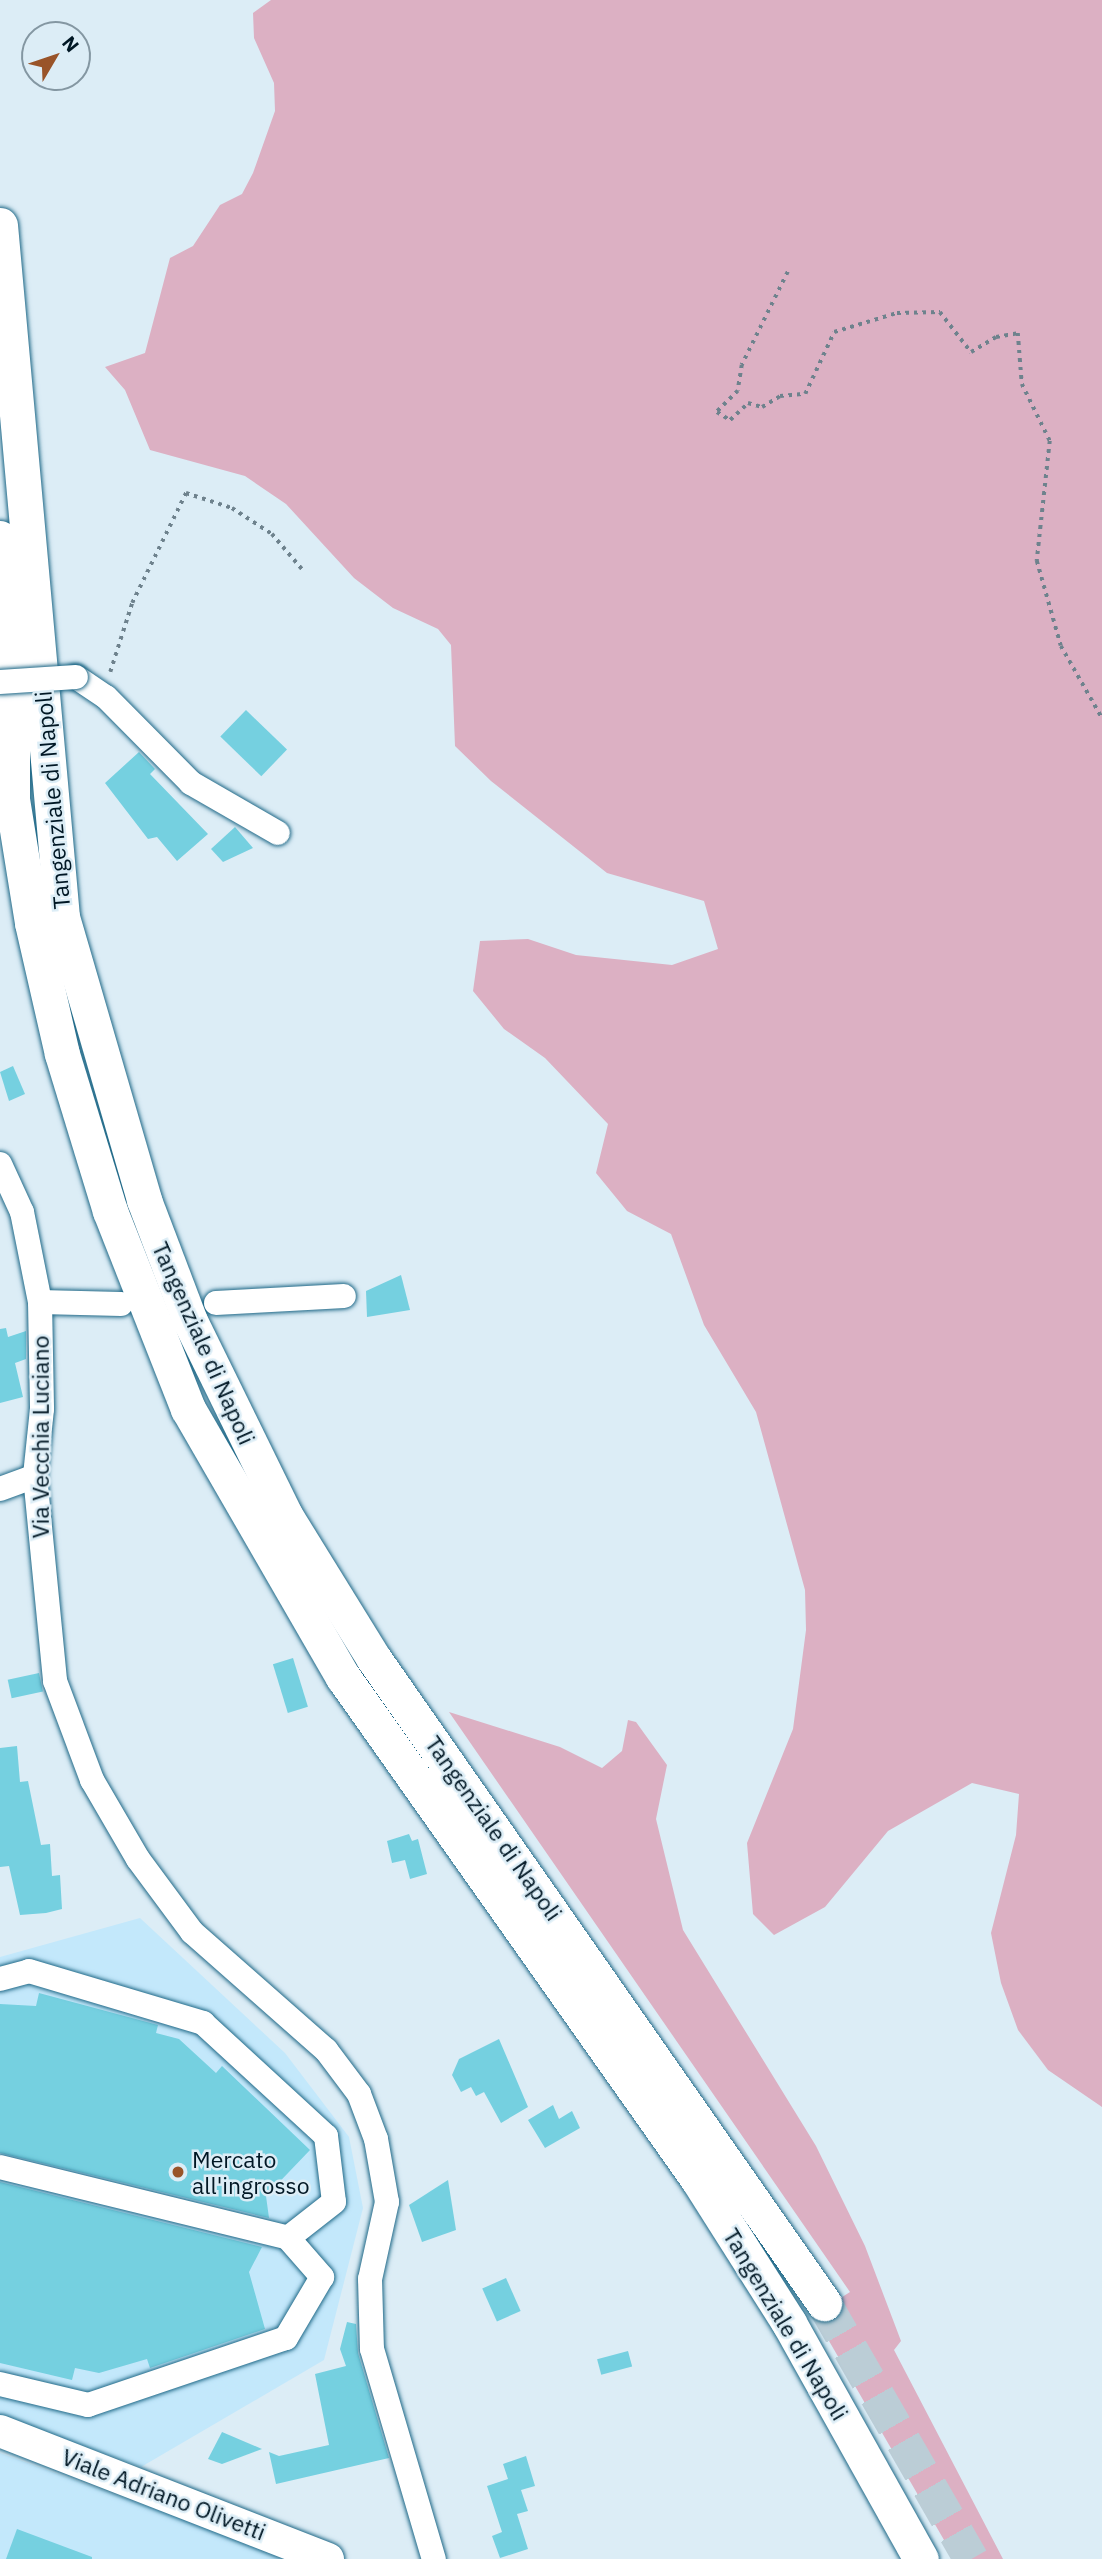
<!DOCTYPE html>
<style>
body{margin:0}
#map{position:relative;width:1102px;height:2559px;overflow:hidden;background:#dcedf6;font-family:"IBM Plex Sans",sans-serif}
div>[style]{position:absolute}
.built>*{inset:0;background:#c3e8fb}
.green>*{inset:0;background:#dcb0c3}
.building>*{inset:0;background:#75d0e0;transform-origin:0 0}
.highway-tunnel>*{height:35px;margin-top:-17.5px;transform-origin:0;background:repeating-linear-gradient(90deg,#bbcdd6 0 35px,transparent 0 53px)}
.path>*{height:3.5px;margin-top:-1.75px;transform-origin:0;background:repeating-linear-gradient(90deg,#6e828d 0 3.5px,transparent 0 8.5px)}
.roads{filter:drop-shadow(0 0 2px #206988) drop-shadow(0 0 2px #206988)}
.minor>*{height:24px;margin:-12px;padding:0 12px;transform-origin:12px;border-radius:12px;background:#fff}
.major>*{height:32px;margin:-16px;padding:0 16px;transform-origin:16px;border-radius:16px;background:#fff}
.highway>*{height:35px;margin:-17.5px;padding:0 17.5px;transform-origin:17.5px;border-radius:17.5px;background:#fff}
.bridges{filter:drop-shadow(0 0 2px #206988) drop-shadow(0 0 2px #206988)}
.minor-bridge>*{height:24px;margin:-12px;padding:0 12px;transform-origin:12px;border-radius:12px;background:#fff}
.dots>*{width:19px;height:19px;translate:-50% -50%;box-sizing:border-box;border:4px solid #dcedf6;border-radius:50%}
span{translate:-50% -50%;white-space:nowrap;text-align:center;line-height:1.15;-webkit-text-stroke:5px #dcedf6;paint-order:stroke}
.street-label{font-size:23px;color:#001724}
.poi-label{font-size:23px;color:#001724}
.left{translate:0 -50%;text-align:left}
.north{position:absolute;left:21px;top:21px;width:70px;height:70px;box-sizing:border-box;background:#dcedf6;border:2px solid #8497a2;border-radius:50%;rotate:51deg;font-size:19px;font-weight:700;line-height:28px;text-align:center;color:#001724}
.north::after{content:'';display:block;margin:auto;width:24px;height:32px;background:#995429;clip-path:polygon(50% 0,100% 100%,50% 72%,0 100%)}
</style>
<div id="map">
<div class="built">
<div style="clip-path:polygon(140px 1918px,285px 2053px,349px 2137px,363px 2208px,324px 2360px,141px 2467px,0 2415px,0 1957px)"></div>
<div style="clip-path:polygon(0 2453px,226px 2535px,289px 2559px,0 2559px)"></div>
</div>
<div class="green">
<div style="clip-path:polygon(271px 0,1102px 0,1102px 2107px,1048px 2070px,1018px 2030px,1001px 1983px,991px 1933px,1016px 1835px,1019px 1794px,972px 1783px,888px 1831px,825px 1907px,774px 1935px,753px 1914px,747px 1843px,793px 1729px,806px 1630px,805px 1590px,756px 1412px,704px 1325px,671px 1234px,627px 1211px,596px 1173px,608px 1124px,545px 1058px,504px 1029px,473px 991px,480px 941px,528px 939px,576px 955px,672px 965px,718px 949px,704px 901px,607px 873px,491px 781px,455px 746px,451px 645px,438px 629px,393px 608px,354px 578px,286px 504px,245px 476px,150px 450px,125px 390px,105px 367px,145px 353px,170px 258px,193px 246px,220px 205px,242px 194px,253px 173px,275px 111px,274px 83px,254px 38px,253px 13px)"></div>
<div style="clip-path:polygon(449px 1712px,560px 1747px,602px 1768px,622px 1751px,628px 1720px,636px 1722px,667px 1765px,656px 1819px,683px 1930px,816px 2146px,865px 2246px,901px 2341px,894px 2350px,1003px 2559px,955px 2559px,814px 2315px,850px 2292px)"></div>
</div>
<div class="building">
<div style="left:246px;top:710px;width:57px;height:37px;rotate:44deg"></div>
<div style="clip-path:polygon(139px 752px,155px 769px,150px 774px,208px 834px,177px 861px,157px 837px,148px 839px,105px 783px)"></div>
<div style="clip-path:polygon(235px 827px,253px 848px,223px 862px,211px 849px)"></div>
<div style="clip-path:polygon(13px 1066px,25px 1094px,9px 1101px,0 1072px)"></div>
<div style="clip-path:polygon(401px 1275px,410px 1310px,367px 1317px,366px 1291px)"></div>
<div style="clip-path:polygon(6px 1328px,8px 1337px,26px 1331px,26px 1359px,15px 1363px,23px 1397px,0 1403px,0 1329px)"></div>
<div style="left:293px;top:1658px;width:51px;height:21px;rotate:73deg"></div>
<div style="left:39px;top:1673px;width:19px;height:32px;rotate:78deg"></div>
<div style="clip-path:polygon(17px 1746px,20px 1782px,28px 1781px,41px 1845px,50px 1844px,52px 1876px,60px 1875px,62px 1909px,46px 1913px,20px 1915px,9px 1866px,0 1867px,0 1748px)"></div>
<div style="clip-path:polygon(409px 1834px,412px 1841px,418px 1839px,427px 1874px,410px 1879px,405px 1860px,392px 1863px,387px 1841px)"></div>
<div style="clip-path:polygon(39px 1993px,158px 2025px,156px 2033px,179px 2039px,216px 2073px,222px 2066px,310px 2150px,266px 2196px,269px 2218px,0 2153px,0 2004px,36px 2006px)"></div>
<div style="clip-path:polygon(499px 2039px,528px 2107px,501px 2123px,484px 2092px,476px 2096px,471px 2087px,461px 2092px,452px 2075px,459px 2059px)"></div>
<div style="clip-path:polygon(553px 2105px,559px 2119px,572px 2111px,580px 2128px,545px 2148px,528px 2120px)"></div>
<div style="clip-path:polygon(448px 2180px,456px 2230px,422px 2242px,409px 2205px)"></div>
<div style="clip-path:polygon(0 2182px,262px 2247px,249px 2272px,265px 2329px,150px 2368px,147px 2359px,99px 2373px,75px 2368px,72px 2380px,0 2363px)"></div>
<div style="left:506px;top:2278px;width:36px;height:26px;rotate:66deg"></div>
<div style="clip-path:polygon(347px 2322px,356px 2324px,358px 2353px,389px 2458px,276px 2484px,269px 2452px,279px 2456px,329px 2445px,315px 2374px,346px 2366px,340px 2349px)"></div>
<div style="left:628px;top:2351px;width:16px;height:32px;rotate:75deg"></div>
<div style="clip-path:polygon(222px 2432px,262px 2449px,222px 2464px,208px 2459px)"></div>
<div style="clip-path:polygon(526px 2456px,535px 2486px,521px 2490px,528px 2511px,517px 2514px,528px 2549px,500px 2558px,492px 2536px,502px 2532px,487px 2486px,508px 2479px,503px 2464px)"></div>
<div style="clip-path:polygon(17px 2529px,92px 2557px,92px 2559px,6px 2559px)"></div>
</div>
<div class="highway-tunnel">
<div style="left:824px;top:2303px;width:295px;rotate:60.1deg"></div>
</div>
<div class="path">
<div style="left:788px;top:272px;width:104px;rotate:116.3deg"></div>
<div style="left:742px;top:365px;width:26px;rotate:99deg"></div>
<div style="left:738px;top:391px;width:30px;rotate:135deg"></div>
<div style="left:717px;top:412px;width:15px;rotate:32deg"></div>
<div style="left:730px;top:420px;width:25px;rotate:-43deg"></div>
<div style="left:748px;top:403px;width:15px;rotate:16deg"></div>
<div style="left:762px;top:407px;width:21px;rotate:-31deg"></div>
<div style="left:780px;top:396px;width:25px;rotate:-5deg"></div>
<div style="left:805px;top:394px;width:68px;rotate:-64.9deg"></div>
<div style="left:834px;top:332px;width:66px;rotate:-16.8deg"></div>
<div style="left:897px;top:313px;width:43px;rotate:-1.3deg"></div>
<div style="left:940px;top:312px;width:51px;rotate:52.2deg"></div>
<div style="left:971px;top:352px;width:29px;rotate:-31deg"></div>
<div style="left:996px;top:337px;width:22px;rotate:-10deg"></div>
<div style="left:1018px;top:333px;width:51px;rotate:85.5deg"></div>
<div style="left:1022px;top:384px;width:64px;rotate:63.8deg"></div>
<div style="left:1050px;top:441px;width:121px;rotate:96.2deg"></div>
<div style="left:1037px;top:561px;width:88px;rotate:74.2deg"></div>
<div style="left:1061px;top:646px;width:83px;rotate:60.3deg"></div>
<div style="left:110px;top:672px;width:72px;rotate:-72.3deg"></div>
<div style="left:132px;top:603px;width:123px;rotate:-63.9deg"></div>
<div style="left:186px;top:493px;width:48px;rotate:18.1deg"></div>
<div style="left:232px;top:508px;width:48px;rotate:33deg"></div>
<div style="left:272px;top:534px;width:46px;rotate:49.4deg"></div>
</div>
<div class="roads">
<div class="minor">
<div style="left:76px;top:677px;width:36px;rotate:34deg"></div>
<div style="left:106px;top:697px;width:121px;rotate:45.3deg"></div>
<div style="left:191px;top:783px;width:100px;rotate:29.9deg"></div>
<div style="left:0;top:1164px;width:53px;rotate:65.4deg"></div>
<div style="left:22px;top:1212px;width:92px;rotate:78.7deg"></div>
<div style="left:40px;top:1302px;width:107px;rotate:88.9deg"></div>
<div style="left:42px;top:1409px;width:67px;rotate:96deg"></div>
<div style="left:35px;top:1476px;width:206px;rotate:84.4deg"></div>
<div style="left:55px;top:1681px;width:106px;rotate:69.5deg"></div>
<div style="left:92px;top:1780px;width:91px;rotate:59.8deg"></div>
<div style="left:138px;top:1859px;width:91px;rotate:53.5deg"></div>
<div style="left:192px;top:1932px;width:179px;rotate:41.4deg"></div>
<div style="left:326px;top:2050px;width:55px;rotate:53.1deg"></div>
<div style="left:359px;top:2094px;width:48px;rotate:69.3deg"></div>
<div style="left:376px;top:2139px;width:64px;rotate:80.1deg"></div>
<div style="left:387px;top:2202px;width:79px;rotate:102.4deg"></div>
<div style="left:370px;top:2279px;width:70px;rotate:88.4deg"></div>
<div style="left:372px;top:2349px;width:219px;rotate:73.6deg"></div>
<div style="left:40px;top:1302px;width:81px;rotate:1.4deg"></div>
<div style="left:216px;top:1303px;width:128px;rotate:-3.1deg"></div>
<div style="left:0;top:1489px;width:37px;rotate:-20deg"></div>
<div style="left:0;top:1979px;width:30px;rotate:-15deg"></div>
<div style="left:29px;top:1971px;width:182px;rotate:16.6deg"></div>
<div style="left:203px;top:2023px;width:167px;rotate:42.6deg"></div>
<div style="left:326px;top:2136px;width:66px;rotate:83.1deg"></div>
<div style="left:334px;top:2202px;width:58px;rotate:142deg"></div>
<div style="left:0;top:2167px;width:297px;rotate:13.8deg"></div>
<div style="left:288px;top:2238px;width:52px;rotate:48.9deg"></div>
<div style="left:322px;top:2277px;width:71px;rotate:120.5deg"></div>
<div style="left:286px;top:2338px;width:209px;rotate:161.3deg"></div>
<div style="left:88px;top:2405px;width:90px;rotate:-166.6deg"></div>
</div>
<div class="major">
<div style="left:0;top:2431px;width:352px;rotate:21.3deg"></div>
</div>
<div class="highway">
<div style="left:0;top:225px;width:695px;rotate:84.88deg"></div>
<div style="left:62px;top:917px;width:295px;rotate:73.8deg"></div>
<div style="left:144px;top:1200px;width:129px;rotate:69.2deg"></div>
<div style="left:190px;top:1321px;width:216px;rotate:63.9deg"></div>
<div style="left:285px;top:1515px;width:169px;rotate:58.3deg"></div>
<div style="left:374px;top:1659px;width:786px;rotate:55.06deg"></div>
<div style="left:0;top:538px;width:160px;rotate:85.7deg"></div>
<div style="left:12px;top:698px;width:101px;rotate:90deg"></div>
<div style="left:12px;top:799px;width:126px;rotate:80.8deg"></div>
<div style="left:32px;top:923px;width:134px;rotate:77.1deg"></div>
<div style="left:62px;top:1054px;width:164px;rotate:73deg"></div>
<div style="left:110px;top:1211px;width:213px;rotate:68.5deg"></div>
<div style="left:188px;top:1409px;width:310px;rotate:60deg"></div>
<div style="left:343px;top:1677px;width:613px;rotate:54.76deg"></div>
<div style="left:697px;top:2178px;width:172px;rotate:57.6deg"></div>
<div style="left:789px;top:2323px;width:270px;rotate:60.8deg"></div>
</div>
</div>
<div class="bridges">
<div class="minor-bridge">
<div style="left:0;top:682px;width:76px;rotate:-3.8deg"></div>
</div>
</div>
<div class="dots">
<div style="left:178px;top:2172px;background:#995429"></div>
</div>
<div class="street-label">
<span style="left:52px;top:800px;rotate:-95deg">Tangenziale di Napoli</span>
<span style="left:204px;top:1343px;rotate:66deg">Tangenziale di Napoli</span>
<span style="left:40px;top:1437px;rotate:-90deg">Via Vecchia Luciano</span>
<span style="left:494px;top:1828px;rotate:55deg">Tangenziale di Napoli</span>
<span style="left:786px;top:2324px;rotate:59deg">Tangenziale di Napoli</span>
<span style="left:164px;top:2494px;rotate:21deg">Viale Adriano Olivetti</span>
</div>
<div class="poi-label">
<span class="left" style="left:192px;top:2172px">Mercato<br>all'ingrosso</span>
</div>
<div class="north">N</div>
</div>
